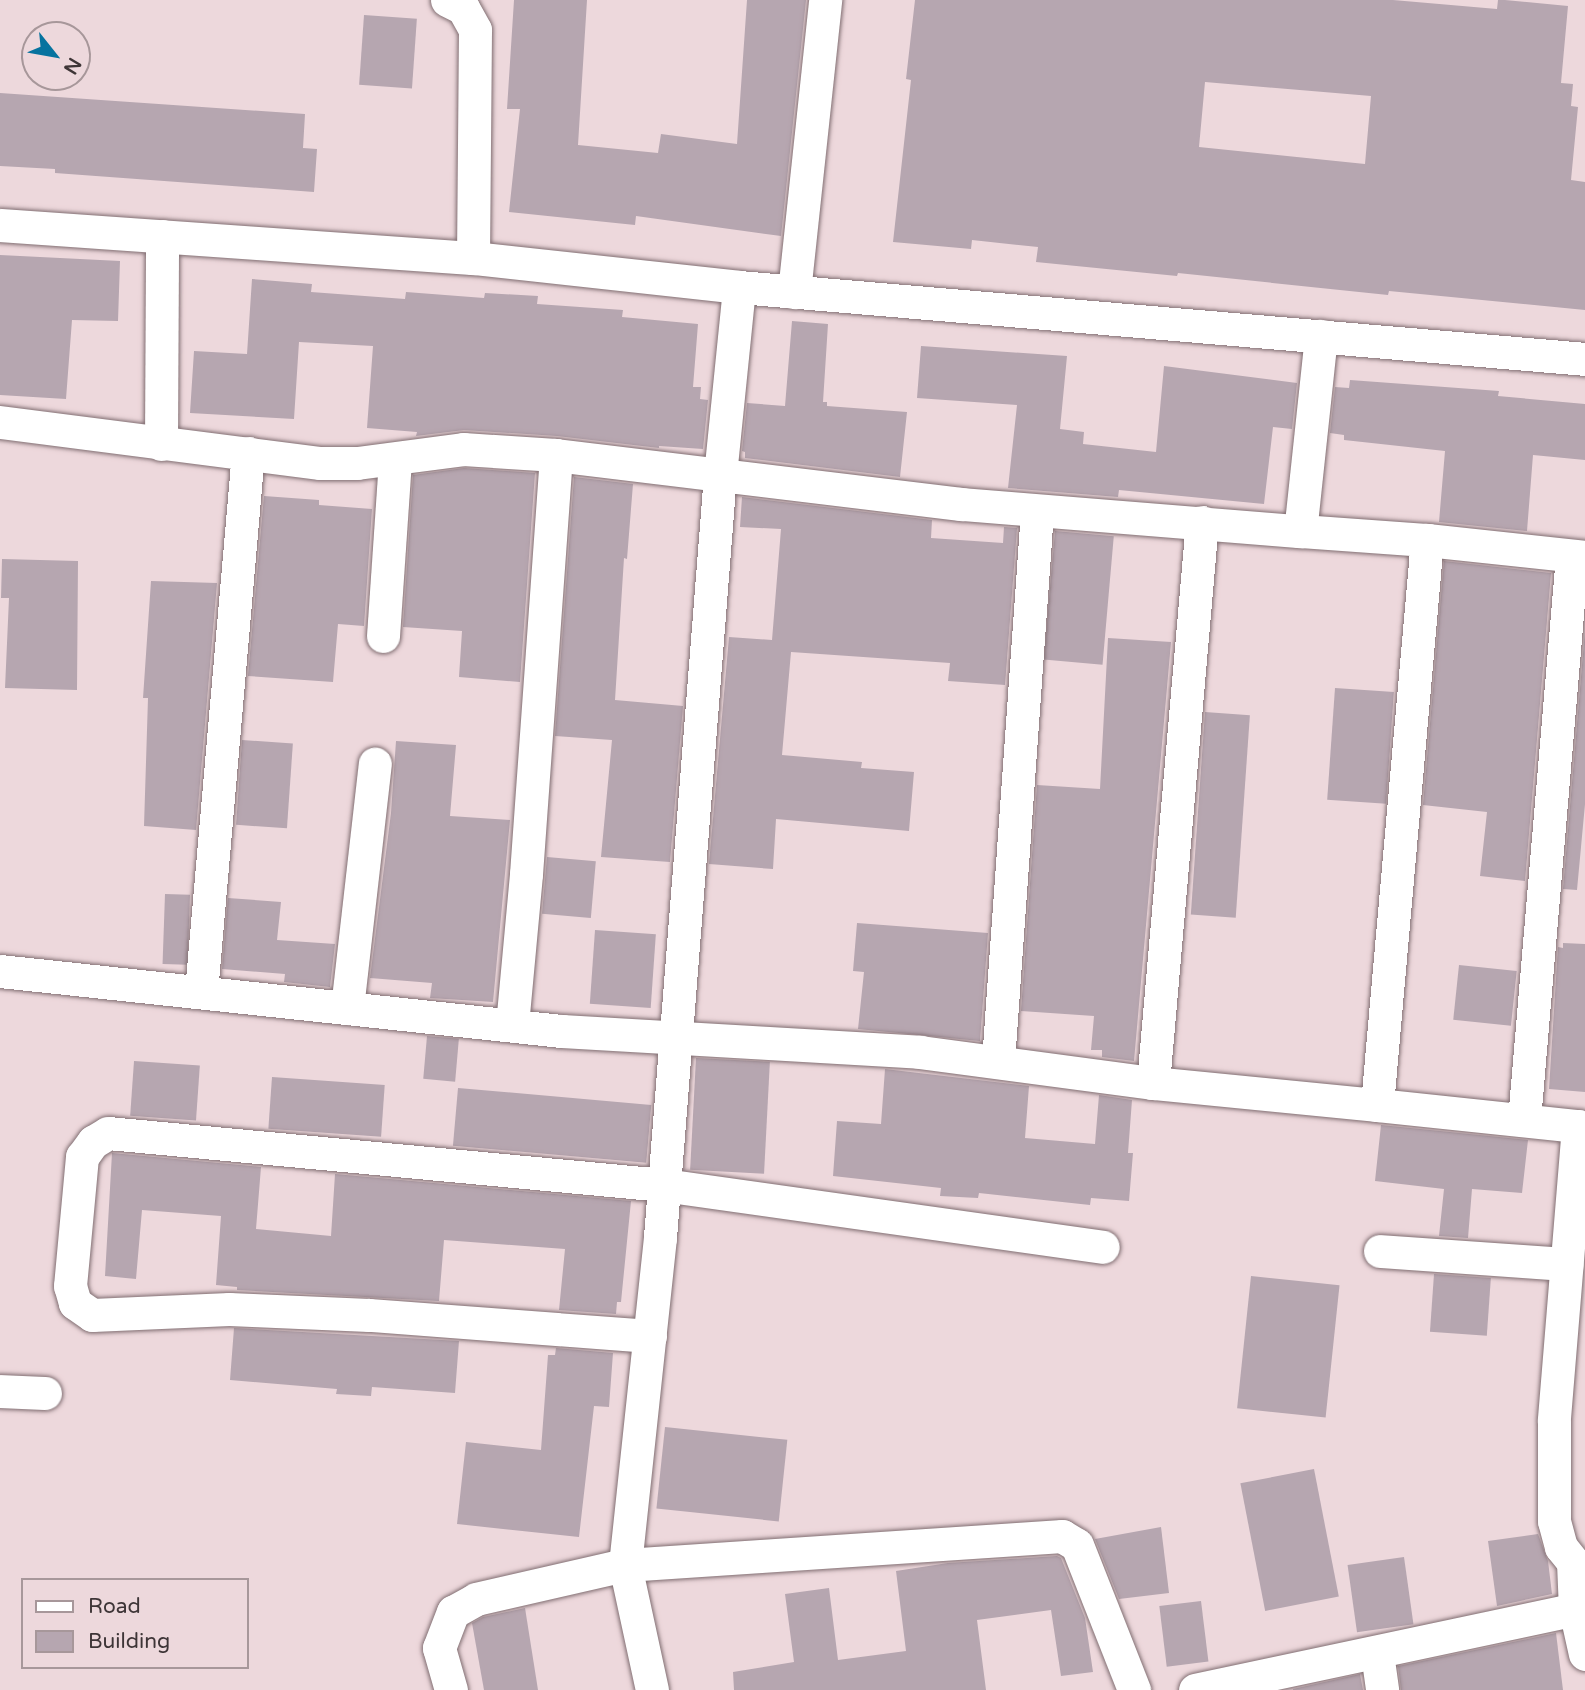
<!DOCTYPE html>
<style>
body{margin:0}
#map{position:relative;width:1585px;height:1690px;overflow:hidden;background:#edd8dc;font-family:"Varela Round",sans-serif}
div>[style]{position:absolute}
.building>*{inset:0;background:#b6a6b0;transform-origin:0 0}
.roads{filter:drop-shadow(0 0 2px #816e72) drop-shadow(0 0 2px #816e72)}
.minor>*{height:33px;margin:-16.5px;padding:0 16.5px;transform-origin:16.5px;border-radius:16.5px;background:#fff}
span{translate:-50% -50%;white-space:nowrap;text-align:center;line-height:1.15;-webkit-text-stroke:5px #edd8dc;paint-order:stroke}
.legend{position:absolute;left:21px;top:1578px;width:228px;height:91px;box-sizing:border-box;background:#edd8dc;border:2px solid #a7979a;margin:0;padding:9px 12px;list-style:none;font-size:21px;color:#3e3537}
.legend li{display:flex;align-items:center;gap:14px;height:35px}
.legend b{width:35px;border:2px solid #a7979a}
.north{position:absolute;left:21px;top:21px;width:70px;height:70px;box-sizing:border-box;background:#edd8dc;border:2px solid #a7979a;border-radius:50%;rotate:121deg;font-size:19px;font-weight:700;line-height:28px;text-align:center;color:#3e3537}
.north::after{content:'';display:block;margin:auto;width:24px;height:32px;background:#06739f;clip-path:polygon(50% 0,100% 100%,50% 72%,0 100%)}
</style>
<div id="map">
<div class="building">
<div style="clip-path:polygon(514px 0,587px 0,578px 145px,658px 153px,661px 134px,737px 144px,747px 0,806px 0,781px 236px,636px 216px,635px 225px,509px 212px,520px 109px,507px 109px)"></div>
<div style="clip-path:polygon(evenodd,915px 0,1393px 0,1497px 9px,1498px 0,1505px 0,1568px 6px,1561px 83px,1573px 84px,1571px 106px,1578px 107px,1571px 180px,1585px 182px,1585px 310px,1389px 291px,1388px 295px,1178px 273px,1177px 276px,1036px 262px,1038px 247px,972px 240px,971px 249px,893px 242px,911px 80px,906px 79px,915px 0,1205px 82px,1371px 96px,1365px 164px,1199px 147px,1205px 82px)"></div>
<div style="left:364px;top:15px;width:53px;height:70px;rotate:4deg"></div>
<div style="clip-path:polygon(0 93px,305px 114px,303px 148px,317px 149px,314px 192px,55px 173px,55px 169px,0 166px)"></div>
<div style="clip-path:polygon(0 255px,120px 261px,118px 321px,72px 320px,66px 399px,0 395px)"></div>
<div style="clip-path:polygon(252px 279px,312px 284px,311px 292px,405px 299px,406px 292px,484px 298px,485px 293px,538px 296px,537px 304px,623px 310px,622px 317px,698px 324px,693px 387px,701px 387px,700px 399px,708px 400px,703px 449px,659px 446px,659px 448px,557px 436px,464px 430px,416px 436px,417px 432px,367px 428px,373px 346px,299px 342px,294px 419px,190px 413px,194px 351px,247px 354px)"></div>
<div style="clip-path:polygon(792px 321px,828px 324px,823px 402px,827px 402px,827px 406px,907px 412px,900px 477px,745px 458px,745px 452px,742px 451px,747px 403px,785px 406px)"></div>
<div style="clip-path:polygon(921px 346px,1067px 356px,1060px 429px,1084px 432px,1083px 444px,1156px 452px,1164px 366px,1297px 383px,1292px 429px,1273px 427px,1264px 504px,1119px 490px,1118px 497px,1008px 488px,1017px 405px,917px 398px)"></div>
<div style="clip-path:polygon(1350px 380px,1499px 391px,1498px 396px,1585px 404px,1585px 460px,1533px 455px,1527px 531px,1439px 522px,1445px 451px,1344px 440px,1344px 435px,1330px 433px,1335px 387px,1349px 388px)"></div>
<div style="clip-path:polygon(464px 468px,535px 473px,520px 682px,459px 677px,462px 631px,403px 627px,413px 475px)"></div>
<div style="clip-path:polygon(574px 477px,633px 484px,627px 559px,624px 558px,615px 700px,683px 706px,670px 862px,601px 857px,612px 740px,555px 736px)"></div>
<div style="clip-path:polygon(264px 496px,319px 500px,319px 505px,372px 509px,364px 626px,338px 624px,333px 682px,248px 676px)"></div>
<div style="clip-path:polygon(742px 497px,932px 520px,931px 538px,1003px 543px,1004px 527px,1017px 528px,1005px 685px,948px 681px,950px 663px,791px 652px,782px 755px,862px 762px,861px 768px,914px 772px,909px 831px,776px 819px,773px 869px,709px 864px,729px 637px,772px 640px,781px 529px,740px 527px)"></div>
<div style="left:1055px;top:531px;width:59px;height:129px;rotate:5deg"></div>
<div style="clip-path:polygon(2px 559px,78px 561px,77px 690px,5px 688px,9px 598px,1px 598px)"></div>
<div style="clip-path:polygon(1444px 561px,1551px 573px,1525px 881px,1480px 876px,1487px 812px,1423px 805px)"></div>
<div style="clip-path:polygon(151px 581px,217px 583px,196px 830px,144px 826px,148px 698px,143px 698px)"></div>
<div style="clip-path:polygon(1585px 630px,1585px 804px,1577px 890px,1563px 889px)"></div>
<div style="clip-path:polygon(1108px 638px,1171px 642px,1134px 1061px,1102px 1057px,1102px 1050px,1091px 1050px,1094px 1016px,1021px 1011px,1037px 785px,1100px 789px)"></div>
<div style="left:1335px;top:688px;width:59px;height:112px;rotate:4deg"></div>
<div style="left:1205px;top:712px;width:45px;height:203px;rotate:4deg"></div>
<div style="left:242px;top:740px;width:51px;height:85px;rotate:4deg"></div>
<div style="clip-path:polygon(396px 741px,456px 745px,450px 816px,510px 820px,493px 1002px,430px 998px,432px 983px,370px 978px,391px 813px)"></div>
<div style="left:547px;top:857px;width:49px;height:57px;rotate:5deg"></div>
<div style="left:165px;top:894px;width:25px;height:70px;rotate:2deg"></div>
<div style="clip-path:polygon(228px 898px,281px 902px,277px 940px,335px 944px,330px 987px,284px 982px,285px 974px,222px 969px)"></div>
<div style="clip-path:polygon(857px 923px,988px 933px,980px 1041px,858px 1029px,864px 972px,853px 971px)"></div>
<div style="left:595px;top:930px;width:61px;height:74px;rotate:4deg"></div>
<div style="clip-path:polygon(1563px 943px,1585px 944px,1585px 1092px,1549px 1089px,1558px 947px,1563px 948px)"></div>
<div style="left:1459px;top:965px;width:58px;height:55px;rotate:6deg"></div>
<div style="left:427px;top:1036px;width:32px;height:43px;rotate:5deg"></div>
<div style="left:696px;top:1058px;width:74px;height:112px;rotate:3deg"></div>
<div style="left:134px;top:1061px;width:66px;height:55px;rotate:4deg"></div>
<div style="clip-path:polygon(885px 1069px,1029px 1086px,1025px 1138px,1095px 1144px,1099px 1095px,1132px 1100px,1128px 1153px,1133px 1153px,1129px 1201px,1091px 1198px,1090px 1205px,979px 1193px,978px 1198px,940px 1196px,941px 1188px,833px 1176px,837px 1121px,881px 1124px)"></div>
<div style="left:272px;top:1077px;width:113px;height:52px;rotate:4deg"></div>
<div style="left:458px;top:1088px;width:194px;height:58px;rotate:5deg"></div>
<div style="clip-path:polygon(1381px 1125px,1528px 1140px,1522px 1193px,1472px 1189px,1468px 1238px,1439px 1236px,1444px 1189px,1375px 1181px)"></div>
<div style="clip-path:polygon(112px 1153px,261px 1167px,256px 1229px,331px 1236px,335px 1174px,631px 1201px,621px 1302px,617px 1302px,616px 1314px,559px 1310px,565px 1249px,444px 1240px,439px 1301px,237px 1290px,237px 1287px,216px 1285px,221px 1216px,142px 1210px,136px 1279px,105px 1276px)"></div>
<div style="left:1434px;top:1274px;width:57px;height:58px;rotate:4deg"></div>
<div style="left:1251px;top:1276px;width:89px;height:133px;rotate:6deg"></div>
<div style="clip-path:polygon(234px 1328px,459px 1341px,455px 1393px,372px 1387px,371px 1396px,336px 1394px,337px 1389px,230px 1380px)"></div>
<div style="clip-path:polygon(556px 1348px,613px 1353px,609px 1407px,594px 1406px,579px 1537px,457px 1524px,466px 1442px,541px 1450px,548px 1355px,555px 1355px)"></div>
<div style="left:665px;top:1427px;width:123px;height:82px;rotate:6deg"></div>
<div style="left:1314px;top:1469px;width:130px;height:75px;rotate:79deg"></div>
<div style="clip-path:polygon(1161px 1527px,1169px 1593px,1119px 1599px,1095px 1539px)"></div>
<div style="clip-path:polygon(1538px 1534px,1548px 1561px,1552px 1594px,1497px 1606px,1488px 1541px)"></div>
<div style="clip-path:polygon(1057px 1556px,1061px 1558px,1085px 1618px,1093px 1672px,1061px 1676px,1051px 1610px,977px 1620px,986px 1690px,734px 1690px,733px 1672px,794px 1662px,785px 1594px,829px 1588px,838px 1660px,906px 1651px,896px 1571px,948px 1563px)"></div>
<div style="left:1404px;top:1557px;width:68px;height:57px;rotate:82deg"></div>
<div style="left:1201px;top:1601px;width:61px;height:42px;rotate:83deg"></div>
<div style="clip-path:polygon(525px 1608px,538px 1690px,484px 1690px,472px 1623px,483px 1617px)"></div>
<div style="clip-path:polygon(1556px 1633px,1563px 1690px,1401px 1690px,1398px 1666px)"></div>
<div style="clip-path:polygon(1360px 1674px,1363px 1690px,1293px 1690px,1293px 1689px)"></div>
</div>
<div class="roads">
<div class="minor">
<div style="left:447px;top:0;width:18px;rotate:27deg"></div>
<div style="left:463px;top:8px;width:25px;rotate:61deg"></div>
<div style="left:475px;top:30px;width:228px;rotate:90.5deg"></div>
<div style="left:0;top:225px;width:474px;rotate:4deg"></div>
<div style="left:473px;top:258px;width:268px;rotate:6.2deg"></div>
<div style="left:739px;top:287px;width:849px;rotate:4.86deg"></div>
<div style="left:794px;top:292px;width:294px;rotate:-83.9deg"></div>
<div style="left:1321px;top:336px;width:196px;rotate:96.1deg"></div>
<div style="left:1300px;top:531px;width:127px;rotate:4.1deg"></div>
<div style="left:1427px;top:540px;width:567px;rotate:95.06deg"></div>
<div style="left:1377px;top:1105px;width:202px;rotate:6deg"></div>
<div style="left:1578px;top:1126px;width:296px;rotate:94.7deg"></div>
<div style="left:1554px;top:1421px;width:100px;rotate:90deg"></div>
<div style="left:1554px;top:1521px;width:27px;rotate:75deg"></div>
<div style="left:1561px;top:1547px;width:19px;rotate:51deg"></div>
<div style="left:1573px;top:1562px;width:47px;rotate:87.6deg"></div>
<div style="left:1575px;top:1609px;width:46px;rotate:77.5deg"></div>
<div style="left:0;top:422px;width:323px;rotate:7.3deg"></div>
<div style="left:320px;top:463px;width:37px"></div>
<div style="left:357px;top:463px;width:107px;rotate:-7.5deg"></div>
<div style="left:463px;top:449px;width:93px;rotate:3.7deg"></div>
<div style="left:556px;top:455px;width:408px;rotate:6.9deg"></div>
<div style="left:961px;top:504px;width:340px;rotate:4.6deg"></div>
<div style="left:161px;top:444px;width:208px;rotate:-89.7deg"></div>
<div style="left:1427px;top:540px;width:159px;rotate:6.1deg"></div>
<div style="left:383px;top:636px;width:177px;rotate:-86.1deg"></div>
<div style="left:0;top:971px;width:564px;rotate:6.1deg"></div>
<div style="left:561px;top:1031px;width:360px;rotate:3.3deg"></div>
<div style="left:920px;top:1052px;width:235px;rotate:7.6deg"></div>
<div style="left:1153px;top:1083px;width:225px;rotate:5.6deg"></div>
<div style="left:201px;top:992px;width:541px;rotate:-85.02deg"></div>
<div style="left:347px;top:1008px;width:246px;rotate:-83.5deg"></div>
<div style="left:512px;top:1025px;width:152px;rotate:-84.7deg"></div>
<div style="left:526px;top:874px;width:420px;rotate:-85.9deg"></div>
<div style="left:998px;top:1061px;width:551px;rotate:-85.94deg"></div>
<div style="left:1153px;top:1083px;width:563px;rotate:-85.01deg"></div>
<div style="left:1524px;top:1120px;width:566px;rotate:-85.14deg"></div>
<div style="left:1380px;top:1251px;width:187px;rotate:4deg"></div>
<div style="left:650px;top:1336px;width:282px;rotate:-175.7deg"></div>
<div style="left:369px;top:1315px;width:140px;rotate:-177.5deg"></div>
<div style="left:229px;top:1309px;width:137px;rotate:177.5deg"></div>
<div style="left:92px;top:1315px;width:21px;rotate:-145deg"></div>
<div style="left:75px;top:1303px;width:18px;rotate:-106deg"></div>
<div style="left:70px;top:1286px;width:130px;rotate:-84.7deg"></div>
<div style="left:82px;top:1157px;width:19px;rotate:-54deg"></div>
<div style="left:93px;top:1142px;width:17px;rotate:-31deg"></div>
<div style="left:108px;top:1133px;width:557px;rotate:5.35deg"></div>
<div style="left:663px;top:1185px;width:444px;rotate:8deg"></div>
<div style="left:0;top:1391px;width:45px;rotate:2.5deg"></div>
<div style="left:1377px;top:1653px;width:37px;rotate:82deg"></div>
<div style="left:451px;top:1690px;width:44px;rotate:-105.9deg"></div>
<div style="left:439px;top:1648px;width:39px;rotate:-69deg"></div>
<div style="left:453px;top:1612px;width:26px;rotate:-29deg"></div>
<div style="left:476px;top:1599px;width:153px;rotate:-12.9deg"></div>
<div style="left:625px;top:1565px;width:438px;rotate:-3.8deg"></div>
<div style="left:1062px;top:1536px;width:17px;rotate:31deg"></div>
<div style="left:1077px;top:1545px;width:156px;rotate:68.5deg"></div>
<div style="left:652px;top:1690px;width:128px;rotate:-102.2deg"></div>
<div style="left:625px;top:1565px;width:330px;rotate:-83.9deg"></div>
<div style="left:660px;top:1237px;width:764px;rotate:-85.5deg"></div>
<div style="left:720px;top:475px;width:189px;rotate:-84.2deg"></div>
<div style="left:1195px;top:1690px;width:389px;rotate:-12deg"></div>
</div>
</div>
<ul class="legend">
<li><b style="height:9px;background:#fff"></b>Road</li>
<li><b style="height:19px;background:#b6a6b0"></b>Building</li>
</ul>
<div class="north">N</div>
</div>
